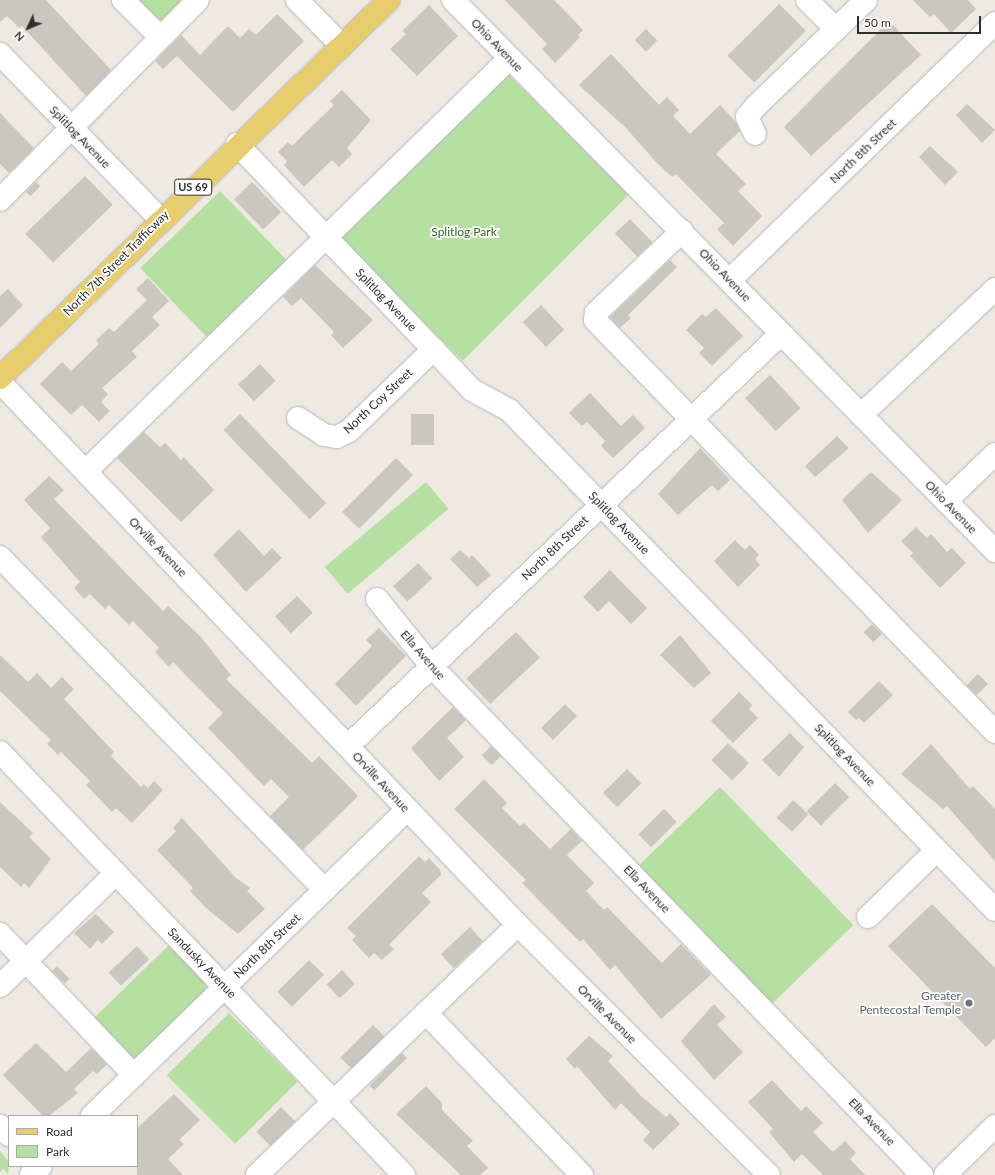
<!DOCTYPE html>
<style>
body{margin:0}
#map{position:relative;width:995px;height:1175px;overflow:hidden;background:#eee9e1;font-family:Lato,sans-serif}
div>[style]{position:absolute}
.green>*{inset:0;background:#b6e0a2;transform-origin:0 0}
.building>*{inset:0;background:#cac7bf;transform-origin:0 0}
.roads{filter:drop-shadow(0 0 1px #b5b7c0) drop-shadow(0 0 1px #b5b7c0)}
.minor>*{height:22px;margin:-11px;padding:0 11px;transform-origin:11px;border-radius:11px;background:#fff}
.major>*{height:22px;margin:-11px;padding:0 11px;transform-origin:11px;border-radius:11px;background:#e8cd6c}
.dots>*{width:11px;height:11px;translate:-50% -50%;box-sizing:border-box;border:2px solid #fff;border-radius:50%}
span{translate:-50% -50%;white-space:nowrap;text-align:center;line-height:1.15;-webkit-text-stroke:3.5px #fff;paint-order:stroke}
.shield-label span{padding:1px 3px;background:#fff;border:1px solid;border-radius:3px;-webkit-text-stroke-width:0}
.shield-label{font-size:11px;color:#2e2e2e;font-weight:700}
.street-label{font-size:12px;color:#2e2e2e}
.park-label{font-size:12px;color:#2e6820}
.worship-label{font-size:12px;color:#5b616d}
.right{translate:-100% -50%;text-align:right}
.legend{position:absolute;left:8px;top:1115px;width:130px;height:52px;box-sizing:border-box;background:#fff;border:1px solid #ababab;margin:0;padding:5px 7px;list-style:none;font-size:12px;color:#2e2e2e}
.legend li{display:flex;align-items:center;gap:8px;height:20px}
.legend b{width:20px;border:1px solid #ababab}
.north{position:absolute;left:8px;top:8px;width:40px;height:40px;-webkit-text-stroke:3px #fff;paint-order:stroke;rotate:226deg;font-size:11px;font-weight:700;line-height:16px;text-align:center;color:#2e2e2e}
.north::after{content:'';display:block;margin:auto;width:14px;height:18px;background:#2e2e2e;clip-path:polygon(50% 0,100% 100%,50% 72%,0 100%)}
.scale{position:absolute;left:857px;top:16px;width:124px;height:18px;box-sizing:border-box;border:2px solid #2e2e2e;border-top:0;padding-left:5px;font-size:12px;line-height:14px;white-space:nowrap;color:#2e2e2e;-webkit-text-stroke:3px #fff;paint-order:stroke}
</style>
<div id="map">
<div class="green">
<div style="clip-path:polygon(138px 0,190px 0,164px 21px,158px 21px)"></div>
<div style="left:505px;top:71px;width:175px;height:235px;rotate:45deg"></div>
<div style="left:220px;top:191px;width:100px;height:111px;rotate:46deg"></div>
<div style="left:426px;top:482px;width:35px;height:132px;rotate:50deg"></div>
<div style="left:720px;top:787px;width:192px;height:117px;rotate:46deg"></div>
<div style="clip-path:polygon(172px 942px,206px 984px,205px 991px,132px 1061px,92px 1020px)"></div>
<div style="left:229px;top:1013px;width:97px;height:88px;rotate:45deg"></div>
<div style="clip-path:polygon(0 1151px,9px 1162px,8px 1174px,3px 1169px,0 1172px)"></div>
</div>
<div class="building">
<div style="clip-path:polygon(0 0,46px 0,111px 70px,86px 96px,22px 26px,19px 28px,7px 16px,0 22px)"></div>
<div style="clip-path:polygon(505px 0,554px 0,583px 30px,578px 35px,580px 37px,555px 63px,542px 49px,547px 44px)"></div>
<div style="clip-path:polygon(913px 0,968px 0,976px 9px,951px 33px,934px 14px,930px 17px)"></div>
<div style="left:779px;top:4px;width:38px;height:73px;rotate:45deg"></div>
<div style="clip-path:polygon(429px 5px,458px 36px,417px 76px,390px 49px,406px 34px,402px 31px)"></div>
<div style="clip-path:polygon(277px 14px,304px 41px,233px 112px,177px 56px,163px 69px,155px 61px,181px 35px,200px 55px,228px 26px,240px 38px,249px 29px,256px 35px)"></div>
<div style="clip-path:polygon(886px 24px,890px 28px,893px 25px,921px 55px,811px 156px,784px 127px)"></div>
<div style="left:646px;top:29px;width:16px;height:16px;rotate:45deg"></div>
<div style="clip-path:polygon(611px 54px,659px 105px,667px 97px,679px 110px,673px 116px,690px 134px,720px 105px,735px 121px,740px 131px,716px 154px,746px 184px,738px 191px,762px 216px,733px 246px,717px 229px,724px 223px,676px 174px,672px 177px,657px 163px,626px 128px,579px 85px)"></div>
<div style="clip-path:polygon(342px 90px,371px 120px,347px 148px,352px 154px,339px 167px,332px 160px,304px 187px,284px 165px,287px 161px,278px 152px,288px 142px,292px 146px,334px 105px,330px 101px)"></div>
<div style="clip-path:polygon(967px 104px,995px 130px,982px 143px,956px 115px)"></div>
<div style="clip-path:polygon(0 113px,34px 148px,9px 173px,0 164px)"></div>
<div style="clip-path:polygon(930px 146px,958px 172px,945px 185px,919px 157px)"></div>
<div style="left:85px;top:176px;width:40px;height:83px;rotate:46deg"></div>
<div style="left:36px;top:182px;width:6px;height:14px;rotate:45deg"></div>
<div style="left:252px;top:182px;width:42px;height:25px;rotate:46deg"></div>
<div style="left:630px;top:219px;width:32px;height:21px;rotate:46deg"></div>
<div style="clip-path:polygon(670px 260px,677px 267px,628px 315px,631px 318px,620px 328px,610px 317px)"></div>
<div style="clip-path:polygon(315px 265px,373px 320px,343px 348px,331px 335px,334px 332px,301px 298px,292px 306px,283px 297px)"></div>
<div style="clip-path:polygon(148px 278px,169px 301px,152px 317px,160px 325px,132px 351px,137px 357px,102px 388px,108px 394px,101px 402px,110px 411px,99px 422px,82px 405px,71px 415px,40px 384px,62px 362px,71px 371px,99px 344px,96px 340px,109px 328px,114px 332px,147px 300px,136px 289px)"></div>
<div style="clip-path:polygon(8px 289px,23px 305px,0 328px,0 296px)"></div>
<div style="left:541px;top:305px;width:34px;height:25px;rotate:47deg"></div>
<div style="clip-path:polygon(716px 308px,743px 336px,712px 366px,699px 353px,704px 348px,686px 330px,702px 314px,706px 317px)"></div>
<div style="left:260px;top:364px;width:23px;height:30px;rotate:47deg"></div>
<div style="left:770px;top:375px;width:45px;height:34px;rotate:47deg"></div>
<div style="clip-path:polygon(590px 393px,621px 426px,633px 415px,645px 428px,613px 458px,601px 446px,605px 441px,587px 422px,582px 426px,569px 413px)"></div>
<div style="left:240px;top:414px;width:124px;height:23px;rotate:46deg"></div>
<div style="left:411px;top:414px;width:23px;height:31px"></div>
<div style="clip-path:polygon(144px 432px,160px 447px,165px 443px,181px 460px,184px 457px,214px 490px,181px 522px,117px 458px)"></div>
<div style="clip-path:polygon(837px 436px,849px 448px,815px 477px,805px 466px)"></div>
<div style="clip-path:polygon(700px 448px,730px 480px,718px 491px,712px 485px,678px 515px,658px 494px)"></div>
<div style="left:396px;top:458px;width:24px;height:76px;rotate:45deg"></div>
<div style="clip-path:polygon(871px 472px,902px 500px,868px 533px,842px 500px)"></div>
<div style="clip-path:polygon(49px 476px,64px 490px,54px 499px,163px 611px,168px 606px,200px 636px,231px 675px,226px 679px,312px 763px,319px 756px,358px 796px,303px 850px,270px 816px,289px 797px,271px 779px,264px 786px,208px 728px,223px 713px,173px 662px,169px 667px,155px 652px,159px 648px,133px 621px,129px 625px,109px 605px,105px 609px,90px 594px,84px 599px,74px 588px,80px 582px,41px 537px,50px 528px,24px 500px)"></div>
<div style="clip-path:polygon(916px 527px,927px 538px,931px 534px,947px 552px,952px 548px,966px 563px,940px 588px,910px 556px,913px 553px,901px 541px)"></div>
<div style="clip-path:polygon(239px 529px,264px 556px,272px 548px,282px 558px,246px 592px,213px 555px)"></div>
<div style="clip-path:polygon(735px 540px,745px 550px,750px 545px,759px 555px,755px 559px,760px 565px,738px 587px,714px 561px)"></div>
<div style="clip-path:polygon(460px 550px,469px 558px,472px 555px,491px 575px,477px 587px,450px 559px)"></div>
<div style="left:418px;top:563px;width:21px;height:34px;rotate:47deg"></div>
<div style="clip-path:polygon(610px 570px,647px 608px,631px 624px,609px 601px,598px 612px,583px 597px)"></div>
<div style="left:297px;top:596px;width:23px;height:30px;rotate:47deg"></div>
<div style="left:872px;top:624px;width:14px;height:12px;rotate:45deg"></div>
<div style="clip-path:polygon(379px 628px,406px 656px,356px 706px,335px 684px,372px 646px,366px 640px)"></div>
<div style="left:516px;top:632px;width:35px;height:68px;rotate:47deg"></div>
<div style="clip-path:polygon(680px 635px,711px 673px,694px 688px,660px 655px)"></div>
<div style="clip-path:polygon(0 655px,28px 682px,37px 673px,51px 688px,62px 677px,74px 689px,64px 699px,114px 752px,111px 756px,141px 787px,144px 784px,148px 788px,154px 781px,163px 790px,132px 823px,116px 808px,112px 812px,86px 785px,90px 781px,61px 752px,58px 755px,47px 744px,51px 740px,0 691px)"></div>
<div style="left:978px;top:674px;width:14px;height:16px;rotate:45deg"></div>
<div style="clip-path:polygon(879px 681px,893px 695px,864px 723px,859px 718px,856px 720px,848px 712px)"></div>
<div style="clip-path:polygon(739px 692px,752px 705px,749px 709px,758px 718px,733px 743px,711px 721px)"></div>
<div style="left:565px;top:704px;width:17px;height:34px;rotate:45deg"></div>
<div style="clip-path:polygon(453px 707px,466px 720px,447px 738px,464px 757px,439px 781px,411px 748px)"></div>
<div style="clip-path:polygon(790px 733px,804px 747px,779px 777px,762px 760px)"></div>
<div style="left:728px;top:743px;width:29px;height:24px;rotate:44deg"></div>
<div style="clip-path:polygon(931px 744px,970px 789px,973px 786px,995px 809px,995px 861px,947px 806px,943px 809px,901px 774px)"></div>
<div style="left:491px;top:746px;width:14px;height:13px;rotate:45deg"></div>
<div style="left:627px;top:769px;width:20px;height:34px;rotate:45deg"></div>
<div style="clip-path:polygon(484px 779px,507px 803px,502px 808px,520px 826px,524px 823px,550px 849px,571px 829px,582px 841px,567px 855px,594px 883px,586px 891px,604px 910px,607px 907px,662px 963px,681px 944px,711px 975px,661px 1019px,615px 965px,610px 970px,583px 939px,580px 942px,522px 883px,526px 880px,454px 809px)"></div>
<div style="left:835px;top:783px;width:20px;height:40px;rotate:45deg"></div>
<div style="left:793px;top:800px;width:21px;height:24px;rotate:43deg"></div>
<div style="clip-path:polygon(0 802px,33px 833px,29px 837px,51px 859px,29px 888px,24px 883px,21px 887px,0 867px)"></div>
<div style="left:664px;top:809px;width:18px;height:36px;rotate:45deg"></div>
<div style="clip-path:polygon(182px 818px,236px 878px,250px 888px,247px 891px,265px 909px,238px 934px,206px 908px,190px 891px,193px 888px,157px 850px,176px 831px,173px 828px)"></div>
<div style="clip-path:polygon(419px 856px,425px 862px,429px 858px,440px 870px,441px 875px,422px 893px,431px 902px,389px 945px,394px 949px,382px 960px,374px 953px,369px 958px,352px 940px,356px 936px,347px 928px)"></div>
<div style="clip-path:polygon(932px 904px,995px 968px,995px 1038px,986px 1047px,888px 946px)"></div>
<div style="clip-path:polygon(96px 914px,114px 932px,102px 944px,98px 940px,90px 949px,74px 933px)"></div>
<div style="left:470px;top:927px;width:19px;height:40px;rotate:47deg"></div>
<div style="left:137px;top:946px;width:18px;height:39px;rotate:47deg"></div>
<div style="left:309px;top:960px;width:21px;height:45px;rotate:45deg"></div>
<div style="left:57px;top:966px;width:18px;height:7px;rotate:45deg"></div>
<div style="left:342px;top:970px;width:19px;height:21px;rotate:47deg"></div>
<div style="clip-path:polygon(714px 1004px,726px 1017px,717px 1025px,743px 1052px,714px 1080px,681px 1041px)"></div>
<div style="left:373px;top:1025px;width:16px;height:46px;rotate:45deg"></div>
<div style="clip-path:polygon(589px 1036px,613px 1056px,608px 1061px,641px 1096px,666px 1117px,670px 1113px,680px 1124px,653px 1150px,643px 1140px,650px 1132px,621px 1103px,615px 1110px,577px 1066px,575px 1069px,566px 1059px)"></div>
<div style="clip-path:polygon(36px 1043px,66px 1072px,91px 1048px,107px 1064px,97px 1074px,93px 1071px,74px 1089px,78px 1093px,49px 1116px,43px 1116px,3px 1075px)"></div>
<div style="left:402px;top:1053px;width:7px;height:46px;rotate:45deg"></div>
<div style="clip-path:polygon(772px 1080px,801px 1111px,806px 1106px,823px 1123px,813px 1132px,833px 1152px,845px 1141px,856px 1153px,850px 1159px,865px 1175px,823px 1175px,802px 1154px,794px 1162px,769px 1132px,773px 1129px,748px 1102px)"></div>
<div style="clip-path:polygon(426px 1086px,442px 1103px,442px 1110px,473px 1141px,467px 1146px,488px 1168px,480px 1175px,461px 1175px,396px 1114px)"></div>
<div style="clip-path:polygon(174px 1094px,200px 1120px,179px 1140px,184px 1144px,168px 1159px,183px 1175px,137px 1175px,137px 1128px)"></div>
<div style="left:281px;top:1107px;width:20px;height:35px;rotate:45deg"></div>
</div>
<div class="roads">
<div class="minor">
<div style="left:123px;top:0;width:51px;rotate:45deg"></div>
<div style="left:297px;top:0;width:63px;rotate:45.6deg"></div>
<div style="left:453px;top:0;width:773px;rotate:45.47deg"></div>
<div style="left:807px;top:0;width:41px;rotate:45deg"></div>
<div style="left:0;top:54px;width:230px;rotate:45.9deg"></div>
<div style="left:755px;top:134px;width:19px;rotate:-115deg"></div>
<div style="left:747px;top:117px;width:13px;rotate:-51deg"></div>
<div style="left:755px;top:107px;width:154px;rotate:-43.9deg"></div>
<div style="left:237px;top:144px;width:340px;rotate:46.3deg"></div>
<div style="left:472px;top:390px;width:42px;rotate:28.4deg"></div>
<div style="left:509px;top:410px;width:697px;rotate:45.81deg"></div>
<div style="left:0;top:200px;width:281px;rotate:-45.3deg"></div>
<div style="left:682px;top:231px;width:119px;rotate:136.4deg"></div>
<div style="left:596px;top:313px;width:7px;rotate:98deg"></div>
<div style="left:595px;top:320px;width:574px;rotate:45.85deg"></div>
<div style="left:731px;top:279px;width:368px;rotate:-44.1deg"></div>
<div style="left:0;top:382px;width:750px;rotate:46.35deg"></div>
<div style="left:518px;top:925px;width:354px;rotate:44.9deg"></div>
<div style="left:861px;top:415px;width:184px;rotate:-43.2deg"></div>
<div style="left:298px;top:418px;width:31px;rotate:33deg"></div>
<div style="left:324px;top:435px;width:13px;rotate:9deg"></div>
<div style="left:337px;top:437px;width:13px;rotate:-27deg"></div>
<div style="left:349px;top:431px;width:118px;rotate:-44deg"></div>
<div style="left:86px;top:471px;width:590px;rotate:-44.25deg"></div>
<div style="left:946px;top:501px;width:68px;rotate:-43.8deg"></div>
<div style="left:0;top:557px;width:465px;rotate:45.7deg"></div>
<div style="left:377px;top:599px;width:87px;rotate:51deg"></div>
<div style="left:432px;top:667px;width:706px;rotate:46.03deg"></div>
<div style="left:348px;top:746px;width:598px;rotate:-43.58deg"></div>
<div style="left:0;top:752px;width:585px;rotate:46.32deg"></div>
<div style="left:868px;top:917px;width:96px;rotate:-44.2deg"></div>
<div style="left:0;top:934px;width:195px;rotate:46.5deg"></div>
<div style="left:0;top:986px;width:162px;rotate:-44.2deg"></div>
<div style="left:426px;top:1013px;width:225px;rotate:46.1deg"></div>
<div style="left:92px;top:1116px;width:439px;rotate:-44.2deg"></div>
<div style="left:0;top:1126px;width:13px;rotate:45deg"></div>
<div style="left:31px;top:1175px;width:13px;rotate:-42deg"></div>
<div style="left:257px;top:1175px;width:361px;rotate:-43.8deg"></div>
<div style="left:945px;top:1175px;width:70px;rotate:-44.4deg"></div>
</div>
<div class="major">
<div style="left:0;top:378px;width:542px;rotate:-44.18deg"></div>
</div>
</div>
<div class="dots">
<div style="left:969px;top:1003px;background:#6b7280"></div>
</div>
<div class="shield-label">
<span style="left:193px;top:187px">US 69</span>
</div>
<div class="street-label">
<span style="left:497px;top:45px;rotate:46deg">Ohio Avenue</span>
<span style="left:80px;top:137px;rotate:46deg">Splitlog Avenue</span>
<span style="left:863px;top:151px;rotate:-44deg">North 8th Street</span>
<span style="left:116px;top:263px;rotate:-45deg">North 7th Street Trafficway</span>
<span style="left:725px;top:275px;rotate:46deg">Ohio Avenue</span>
<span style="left:386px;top:300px;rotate:46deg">Splitlog Avenue</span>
<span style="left:378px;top:401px;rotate:-43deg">North Coy Street</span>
<span style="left:951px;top:507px;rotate:46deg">Ohio Avenue</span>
<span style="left:619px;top:523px;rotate:46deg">Splitlog Avenue</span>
<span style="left:158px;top:547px;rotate:46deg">Orville Avenue</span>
<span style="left:555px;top:548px;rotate:-44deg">North 8th Street</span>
<span style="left:423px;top:655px;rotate:49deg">Ella Avenue</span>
<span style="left:845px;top:755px;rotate:46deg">Splitlog Avenue</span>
<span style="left:381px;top:782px;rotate:47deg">Orville Avenue</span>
<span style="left:647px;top:889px;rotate:46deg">Ella Avenue</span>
<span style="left:267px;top:946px;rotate:-44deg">North 8th Street</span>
<span style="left:202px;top:963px;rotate:46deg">Sandusky Avenue</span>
<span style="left:607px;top:1014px;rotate:45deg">Orville Avenue</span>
<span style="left:872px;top:1122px;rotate:46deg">Ella Avenue</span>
</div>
<div class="park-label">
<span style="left:464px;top:232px">Splitlog Park</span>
</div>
<div class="worship-label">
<span class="right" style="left:961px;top:1003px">Greater<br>Pentecostal Temple</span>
</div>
<ul class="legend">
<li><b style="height:5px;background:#e8cd6c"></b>Road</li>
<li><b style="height:11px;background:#b6e0a2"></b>Park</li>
</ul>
<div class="north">N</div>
<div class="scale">50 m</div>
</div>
